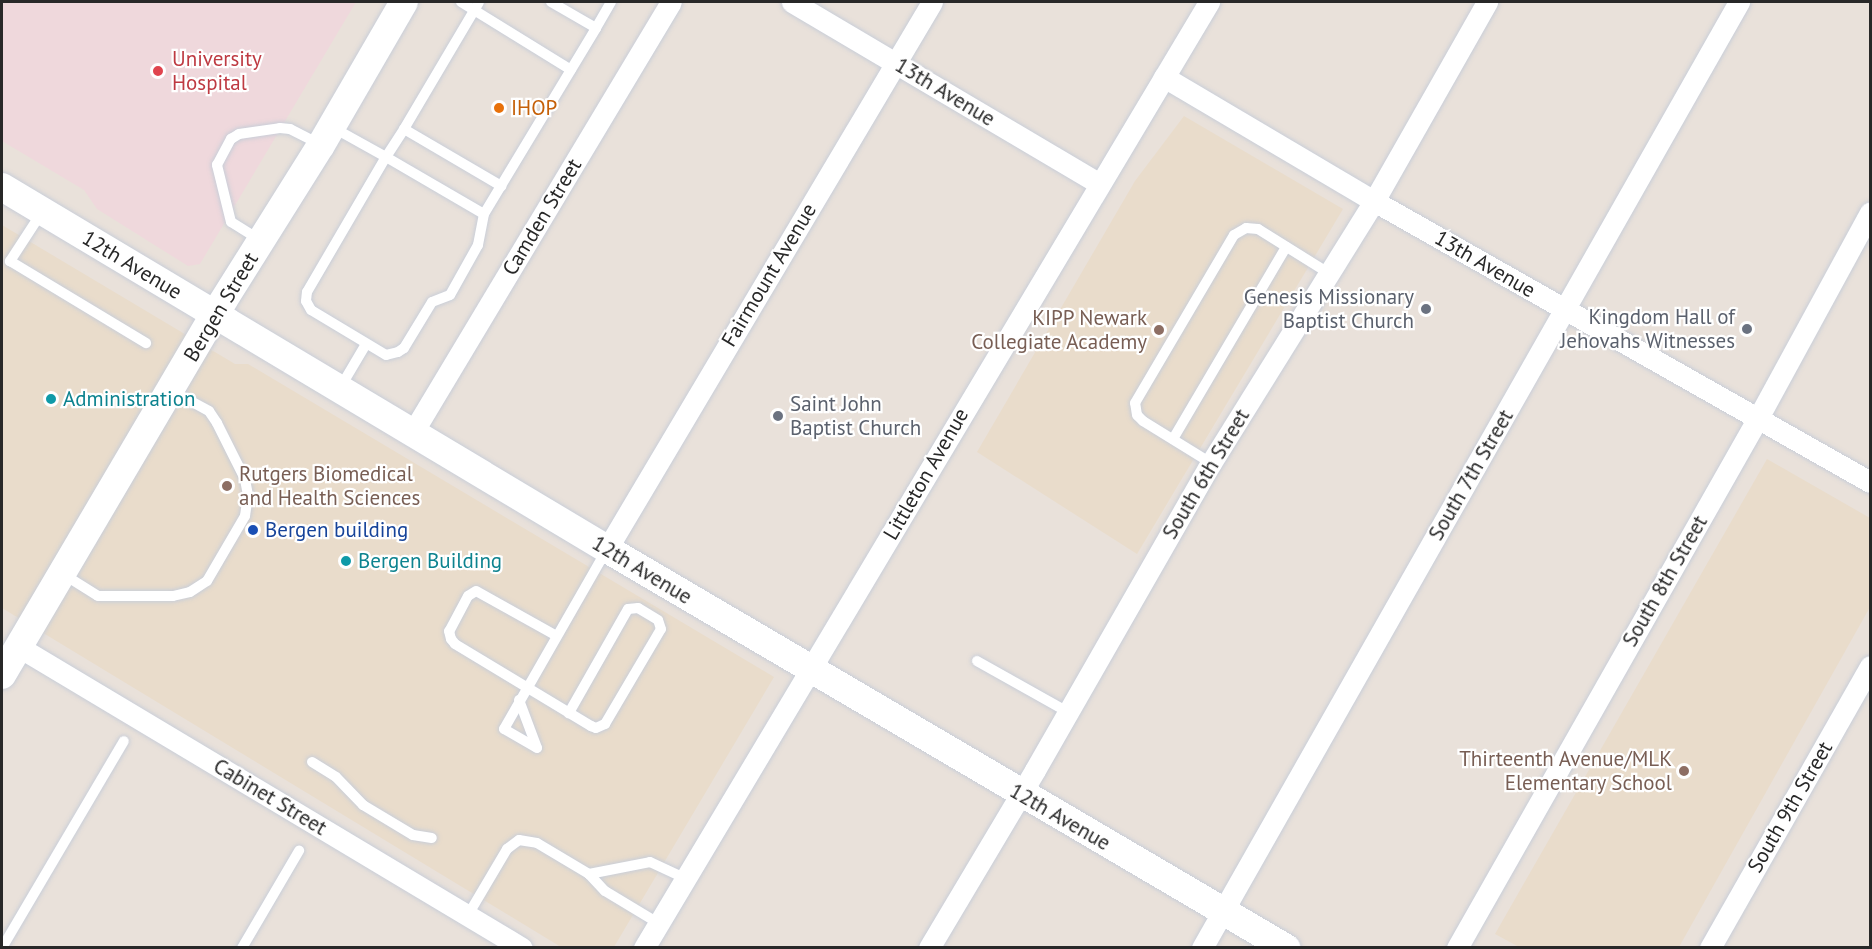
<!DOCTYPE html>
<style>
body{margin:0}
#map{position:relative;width:1872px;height:949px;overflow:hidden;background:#e9e1da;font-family:"PT Sans",sans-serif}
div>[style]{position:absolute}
.education>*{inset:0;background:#e9dccb}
.medical>*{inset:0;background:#efd8dc}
.roads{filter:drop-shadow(0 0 2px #c9ced8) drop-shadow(0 0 2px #c9ced8)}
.lane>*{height:10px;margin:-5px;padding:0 5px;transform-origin:5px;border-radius:5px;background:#fff}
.street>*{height:21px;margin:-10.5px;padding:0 10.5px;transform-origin:10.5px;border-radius:10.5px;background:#fff}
.secondary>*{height:28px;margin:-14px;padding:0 14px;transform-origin:14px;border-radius:14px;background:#fff}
.dots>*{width:16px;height:16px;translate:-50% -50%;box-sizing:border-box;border:3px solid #fff;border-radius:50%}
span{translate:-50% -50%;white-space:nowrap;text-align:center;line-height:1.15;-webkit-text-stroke:4.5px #fff;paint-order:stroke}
.health-label{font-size:21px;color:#be3a42}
.left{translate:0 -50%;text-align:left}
.street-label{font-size:21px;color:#282828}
.food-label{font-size:21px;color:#c56008}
.worship-label{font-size:21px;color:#5b616d}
.right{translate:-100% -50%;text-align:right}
.education-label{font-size:21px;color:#785e54}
.culture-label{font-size:21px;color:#0d838f}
.transit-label{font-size:21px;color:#164399}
.frame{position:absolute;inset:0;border:3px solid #282828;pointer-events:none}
</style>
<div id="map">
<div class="education">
<div style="clip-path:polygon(1184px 116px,1343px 209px,1137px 554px,977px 452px,1135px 181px)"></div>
<div style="clip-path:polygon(2px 225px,235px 364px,248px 364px,774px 677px,614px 947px,561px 947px,2px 608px)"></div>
<div style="clip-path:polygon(1767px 459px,1870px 518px,1870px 607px,1679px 947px,1519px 947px,1495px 934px)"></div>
</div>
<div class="medical">
<div style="clip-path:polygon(2px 2px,356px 2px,200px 264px,188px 266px,97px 209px,84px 190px,2px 141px)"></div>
</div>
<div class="roads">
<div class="lane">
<div style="left:461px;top:2px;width:129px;rotate:31.7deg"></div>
<div style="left:596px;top:28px;width:30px;rotate:-60deg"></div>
<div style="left:332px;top:127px;width:62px;rotate:29.1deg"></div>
<div style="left:386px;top:157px;width:113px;rotate:30.2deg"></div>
<div style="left:484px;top:214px;width:32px;rotate:101deg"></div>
<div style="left:478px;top:245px;width:57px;rotate:119.2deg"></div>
<div style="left:450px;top:295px;width:19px;rotate:159deg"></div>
<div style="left:432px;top:302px;width:54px;rotate:121.3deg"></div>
<div style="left:404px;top:348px;width:7px;rotate:146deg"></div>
<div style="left:398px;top:352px;width:12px;rotate:166deg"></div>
<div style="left:386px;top:355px;width:87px;rotate:-149deg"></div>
<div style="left:311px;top:310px;width:10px;rotate:-119deg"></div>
<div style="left:306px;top:301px;width:9px;rotate:-84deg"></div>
<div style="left:307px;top:292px;width:156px;rotate:-59.7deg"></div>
<div style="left:386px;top:157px;width:33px;rotate:-57deg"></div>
<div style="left:404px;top:129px;width:147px;rotate:-59.4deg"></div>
<div style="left:404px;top:129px;width:113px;rotate:30.4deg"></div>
<div style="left:42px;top:212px;width:59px;rotate:123.1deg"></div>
<div style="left:10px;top:261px;width:159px;rotate:31.1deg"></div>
<div style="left:484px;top:214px;width:217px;rotate:-58.9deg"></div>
<div style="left:596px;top:28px;width:52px;rotate:-150deg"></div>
<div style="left:260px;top:240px;width:34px;rotate:-148deg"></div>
<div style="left:231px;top:222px;width:59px;rotate:-103.8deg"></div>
<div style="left:217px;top:165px;width:30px;rotate:-62deg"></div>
<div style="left:231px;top:139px;width:9px;rotate:-32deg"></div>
<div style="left:239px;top:134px;width:41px;rotate:-8.3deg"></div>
<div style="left:280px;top:128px;width:10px;rotate:6deg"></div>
<div style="left:290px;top:129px;width:35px;rotate:27deg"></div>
<div style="left:340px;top:388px;width:51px;rotate:-59.4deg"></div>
<div style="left:1173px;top:439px;width:223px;rotate:-59.5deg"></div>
<div style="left:1211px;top:463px;width:80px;rotate:-148.3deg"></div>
<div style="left:1143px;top:421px;width:8px;rotate:-135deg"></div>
<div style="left:1137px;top:415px;width:12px;rotate:-99deg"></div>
<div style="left:1135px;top:403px;width:195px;rotate:-59.5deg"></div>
<div style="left:1234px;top:235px;width:14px;rotate:-30deg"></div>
<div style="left:1246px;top:228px;width:12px;rotate:5deg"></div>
<div style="left:1258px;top:229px;width:85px;rotate:32deg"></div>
<div style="left:63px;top:574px;width:41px;rotate:32.2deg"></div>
<div style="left:98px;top:596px;width:75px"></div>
<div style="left:173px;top:596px;width:17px;rotate:-13deg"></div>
<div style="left:190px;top:592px;width:20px;rotate:-33deg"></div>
<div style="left:207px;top:581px;width:75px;rotate:-59.7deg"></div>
<div style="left:245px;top:516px;width:21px;rotate:-82deg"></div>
<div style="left:248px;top:495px;width:16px;rotate:-101deg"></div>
<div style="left:245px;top:479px;width:63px;rotate:-116.6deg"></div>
<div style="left:217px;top:423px;width:14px;rotate:-124deg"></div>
<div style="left:209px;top:411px;width:42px;rotate:-151.6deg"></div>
<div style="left:555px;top:635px;width:90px;rotate:-150.9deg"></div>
<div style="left:476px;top:591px;width:9px;rotate:148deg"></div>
<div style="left:468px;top:596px;width:40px;rotate:118deg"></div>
<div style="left:449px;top:631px;width:8px;rotate:76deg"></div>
<div style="left:451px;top:639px;width:6px;rotate:51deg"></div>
<div style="left:455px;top:644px;width:159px;rotate:31.1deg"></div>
<div style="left:591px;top:726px;width:5px;rotate:22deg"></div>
<div style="left:596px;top:728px;width:10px;rotate:-24deg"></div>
<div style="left:605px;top:724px;width:110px;rotate:-59.5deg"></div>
<div style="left:661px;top:629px;width:9px;rotate:-108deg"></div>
<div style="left:658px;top:620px;width:23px;rotate:-149deg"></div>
<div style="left:638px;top:608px;width:10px;rotate:174deg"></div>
<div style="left:628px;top:609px;width:120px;rotate:119.6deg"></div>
<div style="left:977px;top:661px;width:104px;rotate:29.3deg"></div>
<div style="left:519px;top:700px;width:51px;rotate:69.4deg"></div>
<div style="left:537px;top:748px;width:38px;rotate:-150deg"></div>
<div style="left:504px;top:729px;width:207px;rotate:-60.2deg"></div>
<div style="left:312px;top:762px;width:28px;rotate:32deg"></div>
<div style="left:336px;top:777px;width:39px;rotate:46deg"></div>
<div style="left:363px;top:805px;width:58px;rotate:31deg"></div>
<div style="left:413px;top:835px;width:19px;rotate:9deg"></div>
<div style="left:589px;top:874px;width:23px;rotate:47deg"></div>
<div style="left:605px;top:891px;width:62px;rotate:31.1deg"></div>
<div style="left:468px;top:915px;width:77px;rotate:-59.4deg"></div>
<div style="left:507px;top:849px;width:15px;rotate:-37deg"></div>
<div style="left:519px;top:840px;width:18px;rotate:9deg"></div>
<div style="left:537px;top:843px;width:61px;rotate:30.8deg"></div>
<div style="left:589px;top:874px;width:62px;rotate:-11.1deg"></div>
<div style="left:650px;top:862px;width:38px;rotate:25deg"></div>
<div style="left:2px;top:948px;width:240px;rotate:-59.5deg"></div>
<div style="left:242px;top:948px;width:113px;rotate:-59.6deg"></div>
</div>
<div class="street">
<div style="left:792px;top:2px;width:356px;rotate:30.6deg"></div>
<div style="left:1164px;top:77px;width:244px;rotate:30.6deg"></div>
<div style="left:1374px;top:201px;width:570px;rotate:29.53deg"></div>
<div style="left:413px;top:432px;width:501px;rotate:-59.04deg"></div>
<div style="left:607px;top:549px;width:636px;rotate:-59.28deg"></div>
<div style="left:19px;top:647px;width:586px;rotate:30.9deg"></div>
<div style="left:644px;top:948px;width:1102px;rotate:-59.15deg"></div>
<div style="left:929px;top:948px;width:207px;rotate:-59.2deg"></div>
<div style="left:1035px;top:770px;width:354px;rotate:-60.2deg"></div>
<div style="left:1211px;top:463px;width:309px;rotate:-58.1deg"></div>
<div style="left:1374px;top:201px;width:229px;rotate:-60.4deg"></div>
<div style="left:1202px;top:948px;width:1088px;rotate:-60.42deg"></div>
<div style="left:1457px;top:948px;width:610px;rotate:-60.41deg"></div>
<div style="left:1758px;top:418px;width:234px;rotate:-61.4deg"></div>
<div style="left:1710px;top:948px;width:324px;rotate:-60.4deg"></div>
</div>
<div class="secondary">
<div style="left:2px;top:187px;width:705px;rotate:30.89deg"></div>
<div style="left:607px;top:549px;width:788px;rotate:30.44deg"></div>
<div style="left:2px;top:675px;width:419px;rotate:-59.5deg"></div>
<div style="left:215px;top:314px;width:199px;rotate:-57.9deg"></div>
<div style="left:321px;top:145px;width:165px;rotate:-59.9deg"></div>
</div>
</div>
<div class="dots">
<div style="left:158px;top:71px;background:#e0444e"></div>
<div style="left:499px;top:108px;background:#e8710a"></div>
<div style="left:1426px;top:309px;background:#6b7280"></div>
<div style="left:1747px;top:329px;background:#6b7280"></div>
<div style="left:1159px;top:330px;background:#8d6e63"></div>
<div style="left:51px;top:399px;background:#0f9aa8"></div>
<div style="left:778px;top:416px;background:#6b7280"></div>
<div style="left:227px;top:486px;background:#8d6e63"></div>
<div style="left:253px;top:530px;background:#1a4fb4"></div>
<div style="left:346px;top:561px;background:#0f9aa8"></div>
<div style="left:1684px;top:771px;background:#8d6e63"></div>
</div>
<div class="health-label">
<span class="left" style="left:172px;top:71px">University<br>Hospital</span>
</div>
<div class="street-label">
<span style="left:945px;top:92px;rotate:31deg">13th Avenue</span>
<span style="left:542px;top:217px;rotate:-59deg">Camden Street</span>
<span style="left:1485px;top:264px;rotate:30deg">13th Avenue</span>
<span style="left:132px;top:265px;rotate:31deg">12th Avenue</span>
<span style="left:769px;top:275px;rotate:-59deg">Fairmount Avenue</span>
<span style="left:221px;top:307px;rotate:-59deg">Bergen Street</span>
<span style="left:926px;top:474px;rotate:-60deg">Littleton Avenue</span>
<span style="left:1206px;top:474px;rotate:-59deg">South 6th Street</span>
<span style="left:1471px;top:475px;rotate:-60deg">South 7th Street</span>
<span style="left:642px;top:570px;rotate:31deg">12th Avenue</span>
<span style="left:1665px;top:581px;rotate:-60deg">South 8th Street</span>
<span style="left:270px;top:797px;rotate:31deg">Cabinet Street</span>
<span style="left:1790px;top:807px;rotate:-60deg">South 9th Street</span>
<span style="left:1060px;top:817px;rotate:30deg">12th Avenue</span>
</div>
<div class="food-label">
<span class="left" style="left:511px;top:108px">IHOP</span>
</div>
<div class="worship-label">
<span class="right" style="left:1414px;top:309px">Genesis Missionary<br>Baptist Church</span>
<span class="right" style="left:1735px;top:329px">Kingdom Hall of<br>Jehovahs Witnesses</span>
<span class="left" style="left:790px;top:416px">Saint John<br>Baptist Church</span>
</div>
<div class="education-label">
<span class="right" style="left:1147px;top:330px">KIPP Newark<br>Collegiate Academy</span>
<span class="left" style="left:239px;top:486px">Rutgers Biomedical<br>and Health Sciences</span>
<span class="right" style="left:1672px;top:771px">Thirteenth Avenue/MLK<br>Elementary School</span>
</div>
<div class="culture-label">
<span class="left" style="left:63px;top:399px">Administration</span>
<span class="left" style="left:358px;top:561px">Bergen Building</span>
</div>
<div class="transit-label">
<span class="left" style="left:265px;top:530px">Bergen building</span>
</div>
<div class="frame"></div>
</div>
